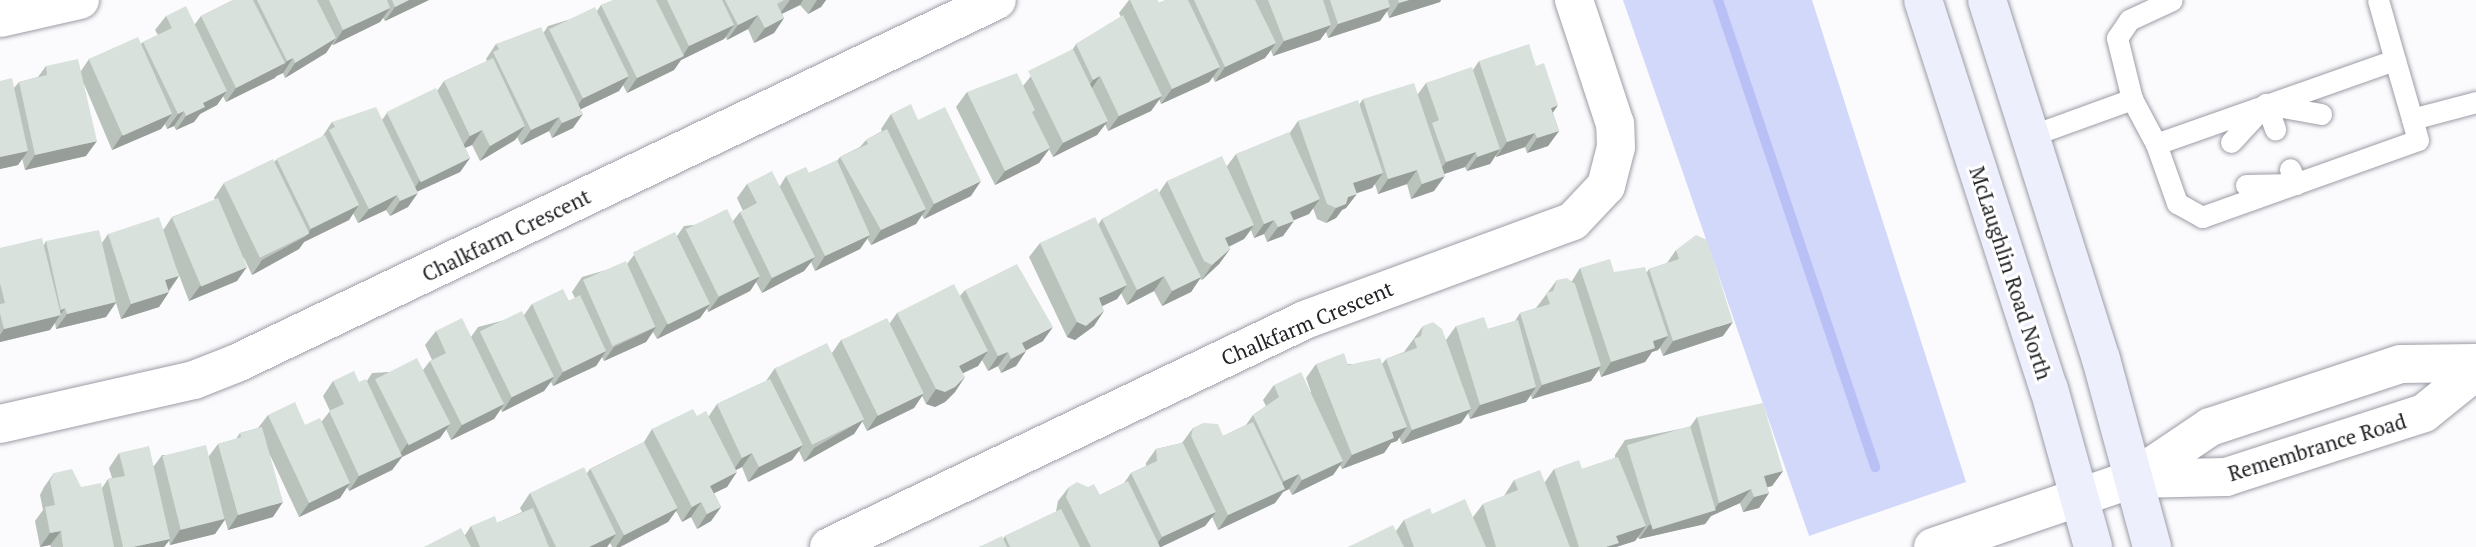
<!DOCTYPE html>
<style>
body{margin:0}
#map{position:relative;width:2476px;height:547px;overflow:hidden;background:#fbfbfd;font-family:"PT Serif",serif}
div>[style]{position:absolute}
.green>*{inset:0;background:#d2d8fa}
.stream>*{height:10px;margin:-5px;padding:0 5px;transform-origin:5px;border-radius:5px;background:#b8c0f6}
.roads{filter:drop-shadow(0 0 2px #9b9da6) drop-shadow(0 0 2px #9b9da6)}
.service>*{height:21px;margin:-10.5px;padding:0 10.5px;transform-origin:10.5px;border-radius:10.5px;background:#fff}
.minor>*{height:38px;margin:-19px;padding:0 19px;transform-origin:19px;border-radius:19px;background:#fff}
.tertiary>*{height:38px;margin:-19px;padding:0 19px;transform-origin:19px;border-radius:19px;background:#fff}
.secondary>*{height:38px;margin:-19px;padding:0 19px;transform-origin:19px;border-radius:19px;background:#edeffd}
.wall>*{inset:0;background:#bac2bc}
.shaded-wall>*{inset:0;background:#979e99}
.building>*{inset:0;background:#d8e1db;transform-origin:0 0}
span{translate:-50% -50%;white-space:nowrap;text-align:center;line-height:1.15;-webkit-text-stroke:6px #fff;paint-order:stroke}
.street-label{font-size:21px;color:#222326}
</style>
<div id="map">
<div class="green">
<div style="clip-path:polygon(1623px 0,1812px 0,1966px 482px,1809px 536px)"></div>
</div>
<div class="stream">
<div style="left:1718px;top:0;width:493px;rotate:71.4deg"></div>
</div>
<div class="roads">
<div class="service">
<div style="left:2378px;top:0;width:62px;rotate:74.2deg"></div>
<div style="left:2132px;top:99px;width:63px;rotate:-103.8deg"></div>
<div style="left:2117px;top:38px;width:22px;rotate:-56deg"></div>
<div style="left:2129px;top:20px;width:47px;rotate:-24.9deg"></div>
<div style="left:2266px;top:104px;width:27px;rotate:70deg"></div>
<div style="left:2030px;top:136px;width:109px;rotate:-19.9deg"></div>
<div style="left:2132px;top:99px;width:51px;rotate:61.9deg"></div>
<div style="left:2156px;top:144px;width:253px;rotate:-19.4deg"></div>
<div style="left:2395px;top:60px;width:61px;rotate:73.9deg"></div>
<div style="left:2412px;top:119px;width:66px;rotate:-14.9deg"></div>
<div style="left:2231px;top:142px;width:52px;rotate:-47.4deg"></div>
<div style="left:2266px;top:104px;width:56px;rotate:10.3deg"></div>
<div style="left:2156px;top:144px;width:63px;rotate:70.4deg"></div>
<div style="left:2177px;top:203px;width:29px;rotate:29deg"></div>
<div style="left:2202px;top:217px;width:229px;rotate:-19.6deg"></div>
<div style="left:2418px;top:140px;width:22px;rotate:-106deg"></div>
<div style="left:2246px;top:185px;width:50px;rotate:-1.1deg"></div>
<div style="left:2296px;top:184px;width:16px;rotate:-112deg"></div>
</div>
<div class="minor">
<div style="left:0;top:18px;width:82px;rotate:-12.7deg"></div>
<div style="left:0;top:424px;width:199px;rotate:-12.8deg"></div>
<div style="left:194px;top:380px;width:46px;rotate:-21.6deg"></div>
<div style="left:237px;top:363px;width:842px;rotate:-25.53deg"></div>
<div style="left:829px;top:547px;width:530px;rotate:-25.5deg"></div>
<div style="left:1307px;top:319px;width:283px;rotate:-20.2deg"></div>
<div style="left:1573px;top:221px;width:48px;rotate:-46.7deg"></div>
<div style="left:1606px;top:186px;width:40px;rotate:-75.6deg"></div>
<div style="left:1616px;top:147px;width:23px;rotate:-92deg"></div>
<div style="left:1615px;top:124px;width:131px;rotate:-108.3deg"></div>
</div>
<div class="tertiary">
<div style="left:2133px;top:479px;width:93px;rotate:-1.2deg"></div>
<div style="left:2226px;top:477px;width:208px;rotate:-17.9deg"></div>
<div style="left:2424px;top:413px;width:67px;rotate:-38.9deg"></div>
<div style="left:1933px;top:547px;width:211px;rotate:-18.8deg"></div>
<div style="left:2133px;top:479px;width:93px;rotate:-34deg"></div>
<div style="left:2210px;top:427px;width:201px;rotate:-18.3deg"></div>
<div style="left:2401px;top:364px;width:75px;rotate:-0.8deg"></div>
</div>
<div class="secondary">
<div style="left:1923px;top:0;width:409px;rotate:72.1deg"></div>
<div style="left:2049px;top:389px;width:164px;rotate:74.4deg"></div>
<div style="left:1987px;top:0;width:377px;rotate:72.4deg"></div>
<div style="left:2101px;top:359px;width:195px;rotate:74.8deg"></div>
</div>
</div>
<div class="wall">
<div style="clip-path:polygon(233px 0,429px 0,385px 21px,383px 18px,380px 22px,333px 45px,332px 44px,326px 53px,285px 78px,283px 73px,226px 102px,223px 96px,217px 105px,200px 114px,194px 122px,176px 130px,174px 126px,167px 129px,165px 124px,161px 129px,112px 150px,84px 84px,86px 156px,25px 170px,22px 158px,18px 165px,0 169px,0 81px,14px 88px,19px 82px,38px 77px,46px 66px,81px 71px,89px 59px,141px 44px,143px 42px,158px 35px,155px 30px,166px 16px,195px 24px,201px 16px)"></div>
<div style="clip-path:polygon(614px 0,826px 0,821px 7px,808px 14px,800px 5px,782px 14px,784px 18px,774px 33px,754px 43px,748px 29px,727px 40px,726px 37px,724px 39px,681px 60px,674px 70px,627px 93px,623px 85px,619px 91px,581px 109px,573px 128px,552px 138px,549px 131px,521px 145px,517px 137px,515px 140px,480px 161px,472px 145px,465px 148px,470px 158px,460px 172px,417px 191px,408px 207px,390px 216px,386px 210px,358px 223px,353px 213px,349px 220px,304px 242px,299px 249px,252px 275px,244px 258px,237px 281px,189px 301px,174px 262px,179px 276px,159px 307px,121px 319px,116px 303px,106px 317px,56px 329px,55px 323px,50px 330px,0 342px,0 248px,44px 245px,46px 241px,102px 243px,108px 234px,164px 229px,172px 217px,215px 200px,214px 198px,224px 183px,274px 162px,277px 159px,322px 137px,332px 122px,382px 120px,387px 113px,437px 91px,444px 81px,487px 61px,486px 59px,496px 44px,544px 32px,548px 26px,597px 11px,601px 5px)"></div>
<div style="clip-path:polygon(1129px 0,1157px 0,1159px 3px,1166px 0,1441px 0,1440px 2px,1389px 18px,1387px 11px,1380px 21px,1328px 38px,1326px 32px,1320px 40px,1273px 56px,1271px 50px,1265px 58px,1215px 82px,1213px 77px,1209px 82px,1161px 104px,1159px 99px,1151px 111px,1108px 131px,1105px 124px,1097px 135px,1053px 157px,1049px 149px,1039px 163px,995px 185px,956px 107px,967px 92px,1023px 86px,1031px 76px,1073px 49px,1076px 44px,1121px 17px,1119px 13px)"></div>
<div style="clip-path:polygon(1479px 61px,1553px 113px,1559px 131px,1548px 146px,1527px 153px,1525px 147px,1496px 157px,1496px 155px,1490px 164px,1467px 171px,1465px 167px,1444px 174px,1434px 191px,1411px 199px,1407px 184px,1378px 194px,1375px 184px,1372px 188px,1356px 193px,1346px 208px,1342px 210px,1336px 218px,1326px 223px,1317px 219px,1313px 208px,1309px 214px,1293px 220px,1283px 236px,1267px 242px,1264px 234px,1254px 238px,1251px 230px,1244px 239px,1229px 247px,1230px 249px,1219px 264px,1202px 280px,1200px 279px,1191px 292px,1162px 306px,1154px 291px,1127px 305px,1121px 293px,1117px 299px,1102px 306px,1094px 326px,1075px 340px,1067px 337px,1029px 257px,1040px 243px,1098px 225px,1102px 219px,1159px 193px,1167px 181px,1227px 166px,1236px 154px,1289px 134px,1298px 121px,1359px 105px,1363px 99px,1418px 94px,1426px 83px,1473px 70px)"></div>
<div style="clip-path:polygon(891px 114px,918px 120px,971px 196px,924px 219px,922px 215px,916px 224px,871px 245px,867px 238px,860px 249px,815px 271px,811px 262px,804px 271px,762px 293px,756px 282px,750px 291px,708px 312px,707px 308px,700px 318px,657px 339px,653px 332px,646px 342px,604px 361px,602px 357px,596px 366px,553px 386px,551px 382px,544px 391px,502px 412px,501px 409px,494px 419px,451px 440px,446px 429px,440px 438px,402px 457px,392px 470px,349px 491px,347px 487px,340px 498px,299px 517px,270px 455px,273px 517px,228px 530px,225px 520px,215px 534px,170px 545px,169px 541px,164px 547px,51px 547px,50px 545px,40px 547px,35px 521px,43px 510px,40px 495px,44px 487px,54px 473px,81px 487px,102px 488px,108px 479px,112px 478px,109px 468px,119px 453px,154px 466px,162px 455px,209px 456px,218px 444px,236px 439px,240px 433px,258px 428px,268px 415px,305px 425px,322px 421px,330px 411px,323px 396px,333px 381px,359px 382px,367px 381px,372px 373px,423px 370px,430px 361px,432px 360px,425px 345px,436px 331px,471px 337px,478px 327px,524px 315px,532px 304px,569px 301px,575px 298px,572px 292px,582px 277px,627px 264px,634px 255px,677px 236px,684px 226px,733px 221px,740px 212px,743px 211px,737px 198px,747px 184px,780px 186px,786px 176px,809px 173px,837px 161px,840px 157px,860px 147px,866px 140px,882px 131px,881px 129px)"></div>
<div style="clip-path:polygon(1676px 250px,1723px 336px,1663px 356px,1660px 348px,1658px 350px,1652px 352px,1645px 362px,1601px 377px,1599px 370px,1591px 381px,1532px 399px,1531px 395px,1526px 402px,1470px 419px,1468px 413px,1461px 423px,1402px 444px,1399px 437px,1397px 441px,1391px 443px,1384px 453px,1342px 469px,1340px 465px,1333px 475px,1292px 495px,1289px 489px,1283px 492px,1275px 503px,1218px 530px,1212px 517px,1205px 526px,1161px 547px,979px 547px,1003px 539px,1005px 536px,1056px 512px,1058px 501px,1069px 487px,1100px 495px,1124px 483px,1131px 473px,1146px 466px,1146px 463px,1156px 449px,1182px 443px,1193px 428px,1223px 436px,1246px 425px,1253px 415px,1266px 406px,1263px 400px,1274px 385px,1311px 392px,1306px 378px,1316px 364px,1382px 364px,1386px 359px,1404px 352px,1423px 326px,1446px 340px,1456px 326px,1488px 329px,1515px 321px,1520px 313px,1536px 308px,1557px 280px,1572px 281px,1580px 268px,1614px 272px,1647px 272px,1649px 269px,1667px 263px)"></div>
<div style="clip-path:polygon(965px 290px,1043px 341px,1026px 350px,1026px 351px,1016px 366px,1001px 373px,998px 366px,988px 371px,982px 360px,978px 366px,963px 373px,955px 392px,945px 402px,935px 407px,926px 404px,922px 396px,914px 408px,867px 431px,862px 421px,854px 434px,804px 462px,799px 451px,792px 460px,748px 482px,742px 467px,736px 470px,727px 487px,714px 493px,721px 507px,711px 521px,697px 529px,691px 517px,682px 522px,676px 511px,668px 522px,620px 547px,612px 547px,610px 543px,607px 547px,424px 547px,465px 535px,471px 526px,497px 523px,522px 512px,520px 508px,530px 493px,587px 473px,590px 469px,644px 442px,652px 429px,697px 416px,709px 416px,717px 404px,766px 381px,775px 368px,832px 353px,841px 340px,890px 323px,897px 313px,960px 296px)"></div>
<div style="clip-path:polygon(1697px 417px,1783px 471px,1772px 486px,1767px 487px,1769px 493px,1759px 508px,1743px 512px,1740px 503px,1711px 516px,1705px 524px,1639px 539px,1638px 537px,1635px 541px,1616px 547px,1348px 547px,1396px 531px,1404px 520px,1432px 514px,1473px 517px,1483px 504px,1504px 496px,1514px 480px,1545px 482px,1554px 469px,1582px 469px,1615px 458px,1615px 455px,1625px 440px,1690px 427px)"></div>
</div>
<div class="shaded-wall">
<div style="clip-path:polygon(409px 0,429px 0,385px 21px,395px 7px)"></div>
<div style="clip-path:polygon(790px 0,803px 0,800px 5px,779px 15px)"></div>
<div style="clip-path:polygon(817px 0,826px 0,821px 7px,808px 14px)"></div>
<div style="clip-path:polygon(1409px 0,1441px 0,1440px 2px,1389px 18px,1399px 3px)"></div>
<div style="clip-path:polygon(1390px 7px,1380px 21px,1328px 38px,1338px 24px)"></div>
<div style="clip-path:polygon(390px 8px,380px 22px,333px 45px,343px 30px)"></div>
<div style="clip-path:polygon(758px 15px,748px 29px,727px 40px,738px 25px)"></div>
<div style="clip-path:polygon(784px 18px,774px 33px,754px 43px,765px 28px)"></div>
<div style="clip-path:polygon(734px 25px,724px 39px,681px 60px,674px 70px,627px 93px,637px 78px,682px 57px,689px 46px)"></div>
<div style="clip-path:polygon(1331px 25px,1320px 40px,1273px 56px,1284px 41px)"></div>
<div style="clip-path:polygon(336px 38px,326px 53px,285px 78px,295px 63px)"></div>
<div style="clip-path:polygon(1276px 43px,1265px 58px,1215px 82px,1225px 67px)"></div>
<div style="clip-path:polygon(293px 58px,283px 73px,276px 76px,287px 61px)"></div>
<div style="clip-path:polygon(285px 63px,275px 78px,226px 102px,236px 88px)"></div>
<div style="clip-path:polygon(1220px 67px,1209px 82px,1161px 104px,1172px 89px)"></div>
<div style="clip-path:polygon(629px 76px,619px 91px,573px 113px,583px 98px)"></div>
<div style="clip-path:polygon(1100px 76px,1090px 91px,1083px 94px,1093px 80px)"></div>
<div style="clip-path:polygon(227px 91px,217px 105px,200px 114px,194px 122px,176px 130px,186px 116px,203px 103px)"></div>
<div style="clip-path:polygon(1162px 96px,1151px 111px,1108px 131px,1119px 116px)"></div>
<div style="clip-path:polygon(1558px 105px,1548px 120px,1551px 108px)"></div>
<div style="clip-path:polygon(184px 111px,174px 126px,167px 129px,178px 114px)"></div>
<div style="clip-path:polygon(172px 114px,161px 129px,112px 150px,122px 135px)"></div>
<div style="clip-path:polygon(583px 114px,573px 128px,552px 138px,562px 123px)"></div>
<div style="clip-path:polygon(559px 117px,549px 131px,521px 145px,531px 130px)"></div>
<div style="clip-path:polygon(1108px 121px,1097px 135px,1053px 157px,1063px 143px)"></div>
<div style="clip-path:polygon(525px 126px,515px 140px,480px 161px,490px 146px)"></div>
<div style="clip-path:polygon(482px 130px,472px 145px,460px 150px,470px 136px)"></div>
<div style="clip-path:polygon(1559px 131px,1548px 146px,1527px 153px,1537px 138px)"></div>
<div style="clip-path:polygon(1535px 133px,1525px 147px,1496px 157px,1507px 142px)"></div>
<div style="clip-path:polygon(97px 141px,86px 156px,25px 170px,35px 155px)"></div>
<div style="clip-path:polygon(1050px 148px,1039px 163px,995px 185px,1005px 171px)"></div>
<div style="clip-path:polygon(1500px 149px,1490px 164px,1467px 171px,1477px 157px)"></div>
<div style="clip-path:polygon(28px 151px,18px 165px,0 169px,0 157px)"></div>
<div style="clip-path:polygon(1476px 152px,1465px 167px,1435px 177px,1446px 162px)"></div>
<div style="clip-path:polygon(470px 158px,460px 172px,410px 195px,420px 180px)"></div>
<div style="clip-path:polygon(1417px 170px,1407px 184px,1378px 194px,1388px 179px)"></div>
<div style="clip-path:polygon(1383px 173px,1372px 188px,1343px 198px,1353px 183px)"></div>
<div style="clip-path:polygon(1445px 176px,1434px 191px,1411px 199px,1422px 184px)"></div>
<div style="clip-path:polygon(981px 181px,971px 196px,924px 219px,934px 204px)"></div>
<div style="clip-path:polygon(418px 193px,408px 207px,390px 216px,400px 201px)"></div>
<div style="clip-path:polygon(1357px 194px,1346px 208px,1342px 210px,1336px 218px,1326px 223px,1336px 208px,1348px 197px)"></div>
<div style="clip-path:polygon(397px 195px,386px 210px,358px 223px,369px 209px)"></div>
<div style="clip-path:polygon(1320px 199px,1309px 214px,1280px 226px,1290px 212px)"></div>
<div style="clip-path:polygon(359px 205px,349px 220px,304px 242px,299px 249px,252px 275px,262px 260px,306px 236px,311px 229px)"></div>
<div style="clip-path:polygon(926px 209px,916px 224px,871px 245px,881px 230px)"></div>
<div style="clip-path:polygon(1274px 220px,1264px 234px,1254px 238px,1264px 224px)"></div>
<div style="clip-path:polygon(1294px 221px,1283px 236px,1267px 242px,1278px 227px)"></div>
<div style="clip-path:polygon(1254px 225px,1244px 239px,1215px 253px,1225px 238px)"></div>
<div style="clip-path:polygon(870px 235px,860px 249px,815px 271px,825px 256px)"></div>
<div style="clip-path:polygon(1230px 249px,1219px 264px,1202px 280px,1212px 265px)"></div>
<div style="clip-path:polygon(815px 257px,804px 271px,762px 293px,772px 278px)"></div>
<div style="clip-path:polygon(247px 267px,237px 281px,189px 301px,200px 286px)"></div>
<div style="clip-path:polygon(179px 276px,168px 291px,165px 280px)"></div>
<div style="clip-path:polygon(760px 276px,750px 291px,708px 312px,719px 297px)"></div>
<div style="clip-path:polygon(1164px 276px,1154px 291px,1127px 305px,1137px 290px)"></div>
<div style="clip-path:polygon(1201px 277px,1191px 292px,1162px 306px,1172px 291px)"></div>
<div style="clip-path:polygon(1127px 285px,1117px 299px,1088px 313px,1099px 298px)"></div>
<div style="clip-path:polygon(169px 292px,159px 307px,121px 319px,131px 304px)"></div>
<div style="clip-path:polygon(116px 302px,106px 317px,56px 329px,67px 314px)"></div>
<div style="clip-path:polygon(710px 304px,700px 318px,657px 339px,667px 324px)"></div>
<div style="clip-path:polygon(65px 308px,50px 330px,0 342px,0 335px,4px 329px,57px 316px,61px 310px)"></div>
<div style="clip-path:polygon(1104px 311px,1094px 326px,1075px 340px,1067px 337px,1077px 322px)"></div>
<div style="clip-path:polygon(1733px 322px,1723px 336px,1663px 356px,1673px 341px)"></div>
<div style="clip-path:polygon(656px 327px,646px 342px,604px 361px,614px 347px)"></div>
<div style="clip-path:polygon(1053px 327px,1043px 341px,1012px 358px,1022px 343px)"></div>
<div style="clip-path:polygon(1668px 336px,1658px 350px,1652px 352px,1645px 362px,1601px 377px,1611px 362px,1653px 341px)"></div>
<div style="clip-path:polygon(606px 351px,596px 366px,553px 386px,563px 372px)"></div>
<div style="clip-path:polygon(988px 351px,978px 366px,949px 380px,959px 366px)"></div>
<div style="clip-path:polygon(1026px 351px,1016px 366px,1001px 373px,1011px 359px)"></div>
<div style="clip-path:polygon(1008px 352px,998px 366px,988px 371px,998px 356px)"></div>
<div style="clip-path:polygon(1601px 366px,1591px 381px,1532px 399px,1542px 385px)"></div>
<div style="clip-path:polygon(554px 377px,544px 391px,502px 412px,512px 397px)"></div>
<div style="clip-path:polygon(965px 377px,955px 392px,945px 402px,935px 407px,926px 404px,936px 389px)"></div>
<div style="clip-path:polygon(1536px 387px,1526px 402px,1470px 419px,1480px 405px)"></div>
<div style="clip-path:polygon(924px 393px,914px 408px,867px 431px,877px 416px)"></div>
<div style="clip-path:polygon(504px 404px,494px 419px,451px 440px,462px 425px)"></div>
<div style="clip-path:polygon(1471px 409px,1461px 423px,1402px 444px,1412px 430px)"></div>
<div style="clip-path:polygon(864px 419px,854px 434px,804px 462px,814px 448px)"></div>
<div style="clip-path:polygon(450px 424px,440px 438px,402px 457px,392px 470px,349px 491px,359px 476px,397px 458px,407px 444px)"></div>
<div style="clip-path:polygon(1407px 427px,1397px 441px,1391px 443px,1384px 453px,1342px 469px,1352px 455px,1392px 432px)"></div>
<div style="clip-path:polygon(803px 445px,792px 460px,748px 482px,759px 467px)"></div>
<div style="clip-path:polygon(752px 453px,742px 467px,732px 472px,742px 458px)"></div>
<div style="clip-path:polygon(1343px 461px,1333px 475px,1292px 495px,1302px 480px)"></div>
<div style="clip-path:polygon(1783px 471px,1772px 486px,1754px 491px,1764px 476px)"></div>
<div style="clip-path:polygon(737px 472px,727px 487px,700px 500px,710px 486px)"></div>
<div style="clip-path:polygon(1299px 474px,1289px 489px,1283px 492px,1275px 503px,1218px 530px,1228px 515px,1276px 493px,1284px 481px)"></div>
<div style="clip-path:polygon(350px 483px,340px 498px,299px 517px,309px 503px)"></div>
<div style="clip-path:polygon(1751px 489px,1740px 503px,1711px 516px,1705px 524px,1639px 539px,1649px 525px,1714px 510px,1719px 503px)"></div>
<div style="clip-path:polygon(1769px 493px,1759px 508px,1743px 512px,1754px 497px)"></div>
<div style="clip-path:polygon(283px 502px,273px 517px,228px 530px,238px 515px)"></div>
<div style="clip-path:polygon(701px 502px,691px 517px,682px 522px,692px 507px)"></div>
<div style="clip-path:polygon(721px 507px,711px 521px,697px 529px,707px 514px)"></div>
<div style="clip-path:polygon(678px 508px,668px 522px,620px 547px,616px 547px,624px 535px)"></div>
<div style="clip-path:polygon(1216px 512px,1205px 526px,1161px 547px,1155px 547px,1162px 537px)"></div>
<div style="clip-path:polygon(225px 519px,215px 534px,170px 545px,180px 530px)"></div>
<div style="clip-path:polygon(1646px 526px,1635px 541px,1616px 547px,1606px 547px,1616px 536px)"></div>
<div style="clip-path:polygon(61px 531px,50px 545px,40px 547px,50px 533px)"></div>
<div style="clip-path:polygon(616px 534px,607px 547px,589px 547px)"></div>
<div style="clip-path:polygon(170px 539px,164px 547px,133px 547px)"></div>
</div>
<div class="building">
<div style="clip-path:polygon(233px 0,253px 0,285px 63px,236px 88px,201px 16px)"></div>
<div style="clip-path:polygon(257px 0,317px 0,336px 38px,295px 63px,293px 58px,287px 61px)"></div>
<div style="clip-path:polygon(329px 0,387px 0,390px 8px,343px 30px)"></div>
<div style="clip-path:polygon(392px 0,409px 0,395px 7px)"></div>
<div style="clip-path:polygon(614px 0,656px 0,684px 56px,637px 78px,601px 5px)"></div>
<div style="clip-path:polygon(667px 0,722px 0,734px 25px,689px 46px)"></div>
<div style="clip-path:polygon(725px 0,784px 0,777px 4px,784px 18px,765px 28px,758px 15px,738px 25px)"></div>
<div style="clip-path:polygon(1130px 0,1157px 0,1159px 3px,1166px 0,1188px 0,1220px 67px,1172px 89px)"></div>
<div style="clip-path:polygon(1194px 0,1255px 0,1276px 43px,1225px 67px)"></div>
<div style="clip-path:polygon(1268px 0,1323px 0,1331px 25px,1284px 41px)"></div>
<div style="clip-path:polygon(1330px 0,1388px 0,1390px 7px,1338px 24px)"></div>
<div style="clip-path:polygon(1398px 0,1409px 0,1399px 3px)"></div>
<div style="clip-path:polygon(186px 6px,227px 91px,203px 103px,205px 107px,186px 116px,184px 111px,178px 114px,143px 42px,172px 28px,166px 16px)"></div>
<div style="left:595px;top:7px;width:77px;height:51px;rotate:64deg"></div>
<div style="clip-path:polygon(1123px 15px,1162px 96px,1119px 116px,1100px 76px,1093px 80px,1076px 44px)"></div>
<div style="clip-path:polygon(541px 27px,583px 114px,562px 123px,559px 117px,531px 130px,493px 52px,499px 49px,496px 44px)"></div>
<div style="left:138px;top:37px;width:84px;height:54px;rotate:66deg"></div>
<div style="clip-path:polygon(1529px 44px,1536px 66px,1544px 63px,1558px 105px,1551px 108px,1559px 131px,1537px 138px,1535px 133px,1507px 142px,1479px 61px)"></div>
<div style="left:1073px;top:49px;width:80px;height:50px;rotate:64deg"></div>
<div style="clip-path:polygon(493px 58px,525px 126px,490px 146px,482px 130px,470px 136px,444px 81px)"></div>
<div style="clip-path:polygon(78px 59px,97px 141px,35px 155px,19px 82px,47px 75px,46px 66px)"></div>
<div style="clip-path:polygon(1472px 67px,1500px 149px,1477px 157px,1476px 152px,1446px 162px,1432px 123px,1439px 120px,1426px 83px)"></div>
<div style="clip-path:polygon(1017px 73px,1035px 110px,1032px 112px,1050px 148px,1005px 171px,967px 92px)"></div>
<div style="clip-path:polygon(12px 78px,28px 151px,0 157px,0 81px)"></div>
<div style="clip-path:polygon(1414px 83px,1445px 176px,1422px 184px,1417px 170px,1388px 179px,1363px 99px)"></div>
<div style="left:436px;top:88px;width:78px;height:55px;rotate:64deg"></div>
<div style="clip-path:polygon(1358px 100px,1383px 173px,1353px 183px,1357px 194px,1348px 197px,1346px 204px,1336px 208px,1327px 204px,1298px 121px)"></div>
<div style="clip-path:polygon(911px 104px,918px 120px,945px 107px,981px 181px,934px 204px,891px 114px)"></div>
<div style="clip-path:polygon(376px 107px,418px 193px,400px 201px,397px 195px,369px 209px,329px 130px,335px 127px,332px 122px)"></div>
<div style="clip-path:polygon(887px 129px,926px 209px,881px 230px,840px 157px,868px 144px,866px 140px)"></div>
<div style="clip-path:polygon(1289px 132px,1320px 199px,1290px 212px,1294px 221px,1278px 227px,1274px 220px,1264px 224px,1236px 154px)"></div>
<div style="left:325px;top:135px;width:78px;height:54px;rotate:64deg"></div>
<div style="clip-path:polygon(1222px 156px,1254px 225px,1225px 238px,1230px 249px,1212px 265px,1204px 261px,1167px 181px)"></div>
<div style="left:273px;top:159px;width:83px;height:55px;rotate:64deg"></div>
<div style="clip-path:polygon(837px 160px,870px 235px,825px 256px,786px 176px,806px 167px,809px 173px)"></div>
<div style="clip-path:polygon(772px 171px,815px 257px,772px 278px,740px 212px,757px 203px,747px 184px)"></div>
<div style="clip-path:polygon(1157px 188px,1201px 277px,1172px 291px,1164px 276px,1137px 290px,1102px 219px)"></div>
<div style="left:218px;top:198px;width:75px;height:50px;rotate:67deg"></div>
<div style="left:727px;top:209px;width:75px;height:46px;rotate:64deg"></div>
<div style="clip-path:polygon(159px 217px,179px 276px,165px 280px,169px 292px,131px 304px,108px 234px)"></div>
<div style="clip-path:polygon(1095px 217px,1127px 285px,1099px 298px,1104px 311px,1086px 326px,1077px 322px,1040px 243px)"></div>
<div style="clip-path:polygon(99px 230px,116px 302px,67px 314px,65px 308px,61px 310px,46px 241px)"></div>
<div style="left:675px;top:232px;width:80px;height:47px;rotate:64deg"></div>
<div style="clip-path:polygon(1696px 235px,1707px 240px,1733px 322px,1673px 341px,1649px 269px,1679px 259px,1676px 250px)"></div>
<div style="clip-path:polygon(42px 238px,61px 315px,4px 329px,0 313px,0 304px,5px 303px,0 283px,0 248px)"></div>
<div style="clip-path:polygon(1610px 259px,1614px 272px,1645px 267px,1668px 336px,1653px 341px,1655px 348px,1611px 362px,1580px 268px)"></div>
<div style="left:626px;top:261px;width:72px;height:47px;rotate:66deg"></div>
<div style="clip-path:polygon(1017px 264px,1053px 327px,1022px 343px,1026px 351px,1011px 359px,1008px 352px,998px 356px,965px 290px)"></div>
<div style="clip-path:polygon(1567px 278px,1575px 284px,1601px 366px,1542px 385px,1520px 313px,1550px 304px,1546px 293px,1553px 291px,1557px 280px)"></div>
<div style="clip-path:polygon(954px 284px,988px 351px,959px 366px,965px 377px,955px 387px,945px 392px,936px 389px,897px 313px)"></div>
<div style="clip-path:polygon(563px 289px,569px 301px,580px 295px,606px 351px,563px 372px,532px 304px)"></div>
<div style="left:522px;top:311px;width:73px;height:47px;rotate:64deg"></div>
<div style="clip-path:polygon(1484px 317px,1488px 329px,1518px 320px,1536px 387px,1480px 405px,1456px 326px)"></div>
<div style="clip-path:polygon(462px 318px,504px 404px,462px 425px,430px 361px,446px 353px,436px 331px)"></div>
<div style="left:887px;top:318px;width:84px;height:51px;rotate:64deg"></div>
<div style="clip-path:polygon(1433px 322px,1442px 329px,1471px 409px,1412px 430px,1386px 359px,1417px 348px,1414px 339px,1421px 336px,1423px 326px)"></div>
<div style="left:827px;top:343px;width:85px;height:58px;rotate:64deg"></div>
<div style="clip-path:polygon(1344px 353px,1348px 365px,1380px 358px,1407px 427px,1392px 432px,1394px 438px,1352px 455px,1316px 364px)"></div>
<div style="left:417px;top:358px;width:74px;height:47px;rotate:63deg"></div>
<div style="clip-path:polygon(354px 371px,359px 382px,366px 379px,402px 456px,359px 476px,329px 411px,344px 404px,333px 381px)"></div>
<div style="clip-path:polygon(1301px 372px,1343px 461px,1302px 480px,1299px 474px,1284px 481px,1253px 415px,1279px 397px,1274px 385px)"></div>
<div style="clip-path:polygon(770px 379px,803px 445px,759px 467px,752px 453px,742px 458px,717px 404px)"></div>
<div style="clip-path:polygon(295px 402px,305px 425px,320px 418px,350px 483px,309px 503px,268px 415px)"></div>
<div style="clip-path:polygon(1763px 403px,1783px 471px,1764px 476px,1769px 493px,1754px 497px,1751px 489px,1719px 503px,1697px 417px)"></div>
<div style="clip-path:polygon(693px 409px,697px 416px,706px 411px,737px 472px,710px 486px,721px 507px,707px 514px,701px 502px,692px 507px,652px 429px)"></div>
<div style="clip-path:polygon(1253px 422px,1285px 489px,1228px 515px,1191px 436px,1193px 428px,1203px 423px,1218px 424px,1223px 436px)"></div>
<div style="left:1690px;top:426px;width:88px;height:66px;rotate:73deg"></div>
<div style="clip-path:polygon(262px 427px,283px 502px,238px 515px,218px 444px,241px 437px,240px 433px)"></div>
<div style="left:644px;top:442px;width:74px;height:60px;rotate:63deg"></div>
<div style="clip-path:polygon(1183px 443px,1216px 512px,1162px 537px,1131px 473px,1157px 461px,1156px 449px)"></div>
<div style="left:206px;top:445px;width:76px;height:45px;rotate:76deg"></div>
<div style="clip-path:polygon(149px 446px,170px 539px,133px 547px,123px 547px,108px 479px,125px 476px,119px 453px)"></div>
<div style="clip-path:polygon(1618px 457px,1646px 526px,1616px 536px,1619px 543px,1606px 547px,1579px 547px,1554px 469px,1579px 460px,1582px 469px)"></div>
<div style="clip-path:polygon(584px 467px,616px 534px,589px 547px,556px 547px,530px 493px)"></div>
<div style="clip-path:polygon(72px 469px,81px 487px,101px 483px,114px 547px,63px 547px,61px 531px,50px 533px,45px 507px,55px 505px,50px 481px,54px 473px)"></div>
<div style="clip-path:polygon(1540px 470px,1570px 547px,1496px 547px,1483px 504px,1518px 490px,1514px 480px)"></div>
<div style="clip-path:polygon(1128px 481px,1160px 547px,1091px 547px,1066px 497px,1069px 487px,1077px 482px,1088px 487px,1094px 484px,1100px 495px)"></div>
<div style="clip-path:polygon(1465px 499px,1486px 547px,1414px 547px,1404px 520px,1430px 508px,1432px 514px)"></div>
<div style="clip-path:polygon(533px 508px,549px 547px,480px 547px,471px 526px,495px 516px,497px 523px)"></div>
<div style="clip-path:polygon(1061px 509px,1080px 547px,1010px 547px,1005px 536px)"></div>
<div style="clip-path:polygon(1393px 525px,1404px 547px,1348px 547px)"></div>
<div style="clip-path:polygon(461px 528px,471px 547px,424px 547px)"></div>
<div style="clip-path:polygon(1002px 536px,1007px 547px,979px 547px)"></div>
</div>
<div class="street-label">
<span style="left:506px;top:235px;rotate:-26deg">Chalkfarm Crescent</span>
<span style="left:2011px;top:273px;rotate:72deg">McLaughlin Road North</span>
<span style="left:1307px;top:323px;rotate:-23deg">Chalkfarm Crescent</span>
<span style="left:2317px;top:447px;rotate:-17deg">Remembrance Road</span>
</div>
</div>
